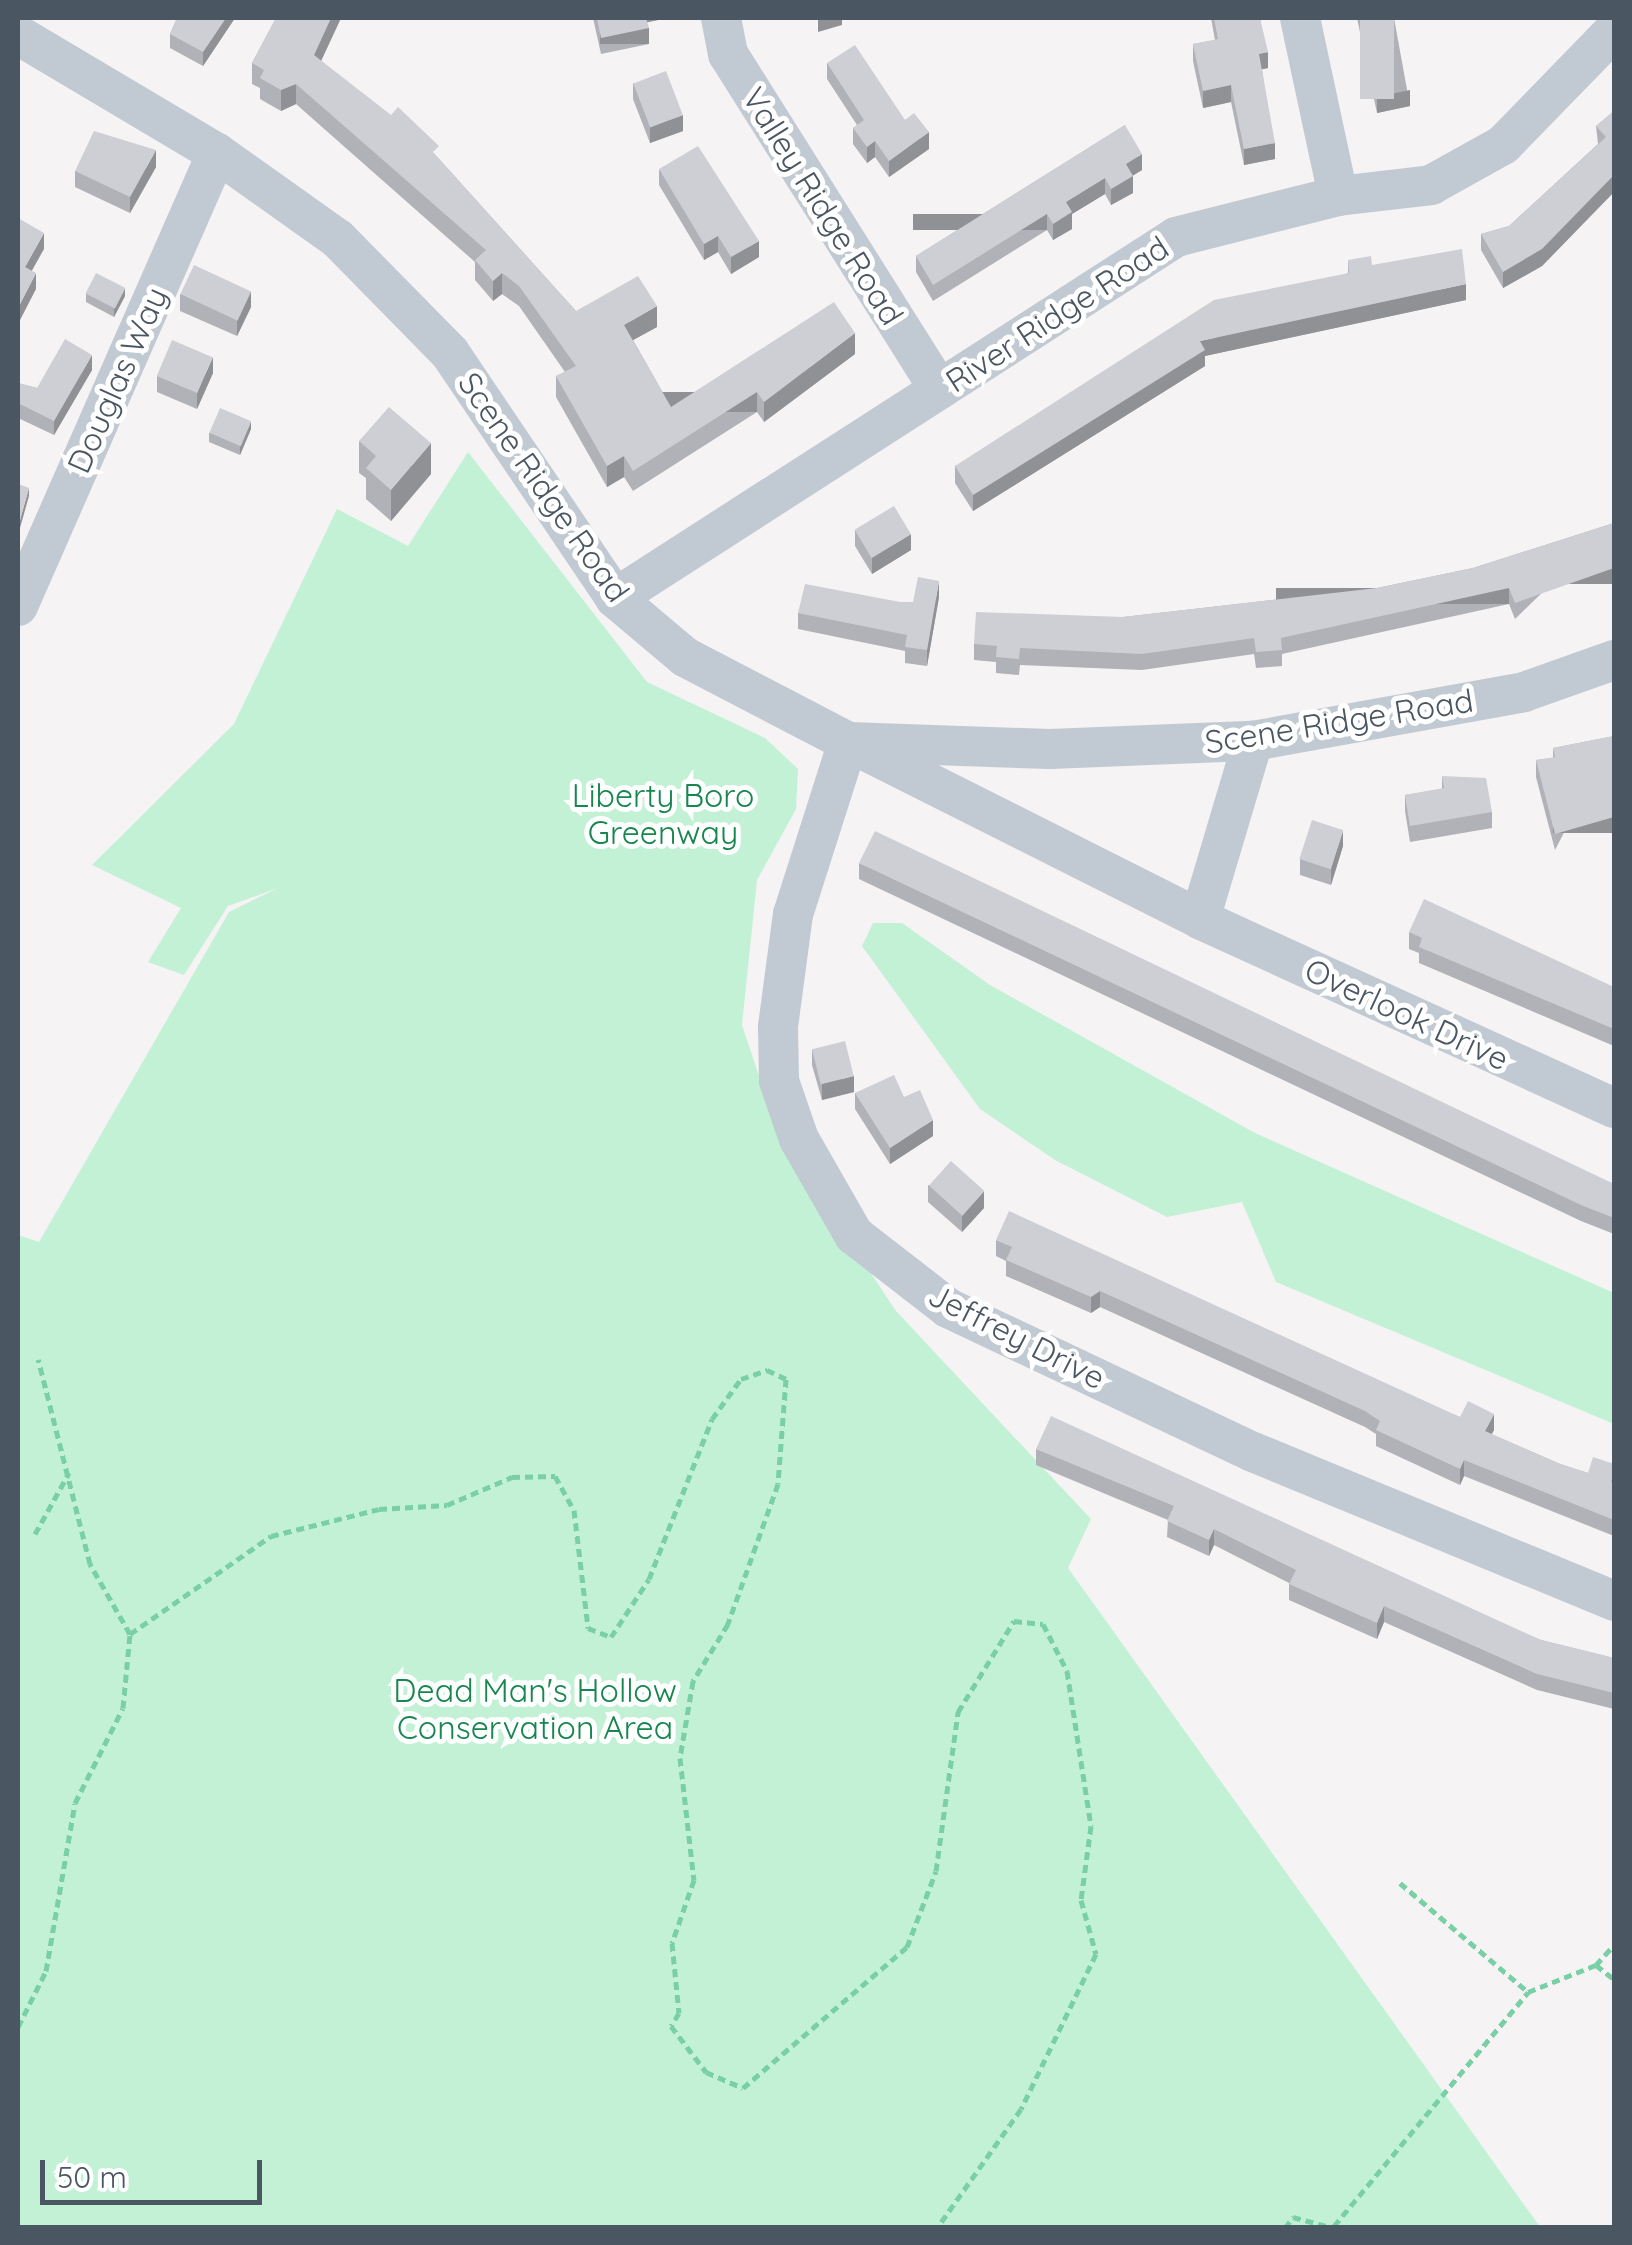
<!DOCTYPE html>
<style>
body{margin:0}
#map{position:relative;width:1632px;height:2245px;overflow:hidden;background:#f5f3f3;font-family:Quicksand,sans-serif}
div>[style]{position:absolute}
.green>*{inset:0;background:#c3f1d5}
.path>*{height:5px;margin-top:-2.5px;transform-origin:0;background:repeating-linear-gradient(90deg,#7ad0a6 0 8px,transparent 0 13px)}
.minor>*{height:40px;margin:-20px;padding:0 20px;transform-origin:20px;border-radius:20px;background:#c1cad2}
.wall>*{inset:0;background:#b0b2b7}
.shaded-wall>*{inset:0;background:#909195;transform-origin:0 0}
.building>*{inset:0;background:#cdcfd5;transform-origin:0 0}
span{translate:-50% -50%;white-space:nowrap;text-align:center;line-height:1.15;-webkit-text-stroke:10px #fff;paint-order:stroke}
.street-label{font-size:32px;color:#4a5661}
.park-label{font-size:32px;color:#17864f}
.frame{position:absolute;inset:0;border:20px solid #4a5661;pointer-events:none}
.scale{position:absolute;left:40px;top:2160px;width:222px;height:45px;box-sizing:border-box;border:5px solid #4a5661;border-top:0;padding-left:12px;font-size:30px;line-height:35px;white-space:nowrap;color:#4a5661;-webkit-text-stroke:8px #fff;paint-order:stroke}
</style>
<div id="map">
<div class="green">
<div style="clip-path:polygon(468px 452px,647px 682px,765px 738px,798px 769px,796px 809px,757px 880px,742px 1025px,778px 1133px,896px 1311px,1091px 1519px,1068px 1568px,1540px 2227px,18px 2228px,18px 1235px,39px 1242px,229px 912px,278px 888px,228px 906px,184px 975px,148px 962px,181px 908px,92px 865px,234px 724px,337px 509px,408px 546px)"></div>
<div style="clip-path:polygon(873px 923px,902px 923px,990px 985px,1255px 1133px,1614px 1293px,1614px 1424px,1276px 1282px,1242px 1202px,1167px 1217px,1055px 1160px,980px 1109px,862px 946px)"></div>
</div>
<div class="path">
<div style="left:35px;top:1534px;width:70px;rotate:-60.9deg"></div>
<div style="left:130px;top:1634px;width:172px;rotate:-34.8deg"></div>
<div style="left:271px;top:1536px;width:111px;rotate:-14deg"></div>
<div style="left:379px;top:1509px;width:68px;rotate:-3.4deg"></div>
<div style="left:447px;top:1505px;width:71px;rotate:-23.3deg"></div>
<div style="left:512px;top:1477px;width:43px;rotate:-1.3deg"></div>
<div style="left:555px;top:1476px;width:39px;rotate:61deg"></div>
<div style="left:574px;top:1510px;width:119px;rotate:83.2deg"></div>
<div style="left:588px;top:1628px;width:25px;rotate:21deg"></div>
<div style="left:611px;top:1637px;width:69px;rotate:-56.8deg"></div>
<div style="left:649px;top:1579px;width:172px;rotate:-68.5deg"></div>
<div style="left:712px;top:1419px;width:49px;rotate:-54.1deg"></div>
<div style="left:741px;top:1379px;width:28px;rotate:-19deg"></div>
<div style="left:767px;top:1370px;width:21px;rotate:25deg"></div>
<div style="left:786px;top:1379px;width:105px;rotate:94.4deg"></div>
<div style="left:778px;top:1484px;width:149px;rotate:109.7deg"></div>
<div style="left:728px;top:1624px;width:67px;rotate:121.6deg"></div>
<div style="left:693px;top:1681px;width:78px;rotate:99.6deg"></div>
<div style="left:680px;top:1758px;width:123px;rotate:83.5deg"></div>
<div style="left:694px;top:1880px;width:67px;rotate:109.2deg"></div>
<div style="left:672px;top:1943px;width:70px;rotate:84.3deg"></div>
<div style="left:679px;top:2013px;width:15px;rotate:122deg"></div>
<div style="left:671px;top:2026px;width:58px;rotate:52.7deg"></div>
<div style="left:706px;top:2072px;width:40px;rotate:23.4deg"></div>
<div style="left:743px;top:2088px;width:216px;rotate:-40.7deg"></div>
<div style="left:907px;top:1947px;width:81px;rotate:-69.1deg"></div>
<div style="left:936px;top:1871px;width:161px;rotate:-82.1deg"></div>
<div style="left:958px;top:1712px;width:107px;rotate:-58.4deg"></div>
<div style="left:1014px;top:1621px;width:29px;rotate:6deg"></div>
<div style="left:1043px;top:1624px;width:53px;rotate:62.9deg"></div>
<div style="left:1067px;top:1671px;width:157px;rotate:81.2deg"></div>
<div style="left:1091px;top:1826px;width:75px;rotate:97.7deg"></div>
<div style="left:1081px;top:1900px;width:56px;rotate:74.5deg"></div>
<div style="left:1096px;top:1954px;width:172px;rotate:115.8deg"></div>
<div style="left:1021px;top:2109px;width:146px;rotate:125.2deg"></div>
<div style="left:1400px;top:1883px;width:168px;rotate:40.4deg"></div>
<div style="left:1596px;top:1965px;width:27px;rotate:-48deg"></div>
<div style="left:18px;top:2027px;width:63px;rotate:-63.4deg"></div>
<div style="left:46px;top:1971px;width:170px;rotate:-80.2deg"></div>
<div style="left:75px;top:1803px;width:106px;rotate:-63.2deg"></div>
<div style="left:123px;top:1708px;width:74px;rotate:-84.6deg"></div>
<div style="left:130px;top:1634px;width:81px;rotate:-119.7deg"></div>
<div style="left:90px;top:1564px;width:211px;rotate:-104.2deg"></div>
<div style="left:1334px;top:2226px;width:304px;rotate:-50.3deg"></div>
<div style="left:1528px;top:1992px;width:73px;rotate:-21.7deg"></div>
<div style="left:1596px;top:1965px;width:23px;rotate:38deg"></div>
<div style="left:1285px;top:2228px;width:14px;rotate:-54deg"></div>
<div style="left:1293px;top:2217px;width:42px;rotate:15deg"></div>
</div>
<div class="minor">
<div style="left:721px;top:18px;width:37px;rotate:79deg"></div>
<div style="left:728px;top:54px;width:396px;rotate:57.8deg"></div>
<div style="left:1300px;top:18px;width:182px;rotate:77.9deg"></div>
<div style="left:18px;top:35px;width:231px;rotate:30.7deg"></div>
<div style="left:217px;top:153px;width:148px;rotate:35.4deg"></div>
<div style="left:338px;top:239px;width:160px;rotate:45.5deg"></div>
<div style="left:450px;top:353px;width:295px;rotate:56deg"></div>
<div style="left:615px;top:598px;width:92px;rotate:40.1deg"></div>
<div style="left:685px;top:657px;width:184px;rotate:27.5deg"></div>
<div style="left:848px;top:742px;width:202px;rotate:2deg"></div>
<div style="left:1050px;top:749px;width:203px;rotate:-2.3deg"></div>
<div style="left:1253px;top:741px;width:275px;rotate:-10.2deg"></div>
<div style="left:1524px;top:692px;width:96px;rotate:-19.6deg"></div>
<div style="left:615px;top:598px;width:667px;rotate:-32.76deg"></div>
<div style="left:1176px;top:237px;width:167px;rotate:-14.2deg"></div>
<div style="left:1338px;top:196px;width:94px;rotate:-6.7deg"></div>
<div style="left:1431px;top:185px;width:82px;rotate:-29.1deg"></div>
<div style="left:1503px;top:145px;width:159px;rotate:-45.8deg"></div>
<div style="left:18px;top:606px;width:495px;rotate:-66.3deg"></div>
<div style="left:1200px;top:919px;width:186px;rotate:-73.4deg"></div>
<div style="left:1614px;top:1108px;width:455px;rotate:-155.5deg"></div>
<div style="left:1200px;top:919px;width:394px;rotate:-153.3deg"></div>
<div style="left:848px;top:742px;width:181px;rotate:107.7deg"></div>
<div style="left:793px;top:914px;width:114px;rotate:97.6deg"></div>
<div style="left:778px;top:1027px;width:54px;rotate:88.9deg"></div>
<div style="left:779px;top:1081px;width:61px;rotate:71deg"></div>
<div style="left:799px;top:1139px;width:111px;rotate:60.2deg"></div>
<div style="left:854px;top:1235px;width:119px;rotate:37.8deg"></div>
<div style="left:948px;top:1308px;width:337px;rotate:25.3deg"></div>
<div style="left:1253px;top:1452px;width:391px;rotate:22.4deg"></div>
</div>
<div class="wall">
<div style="clip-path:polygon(177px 18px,235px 18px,203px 66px,170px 48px,170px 34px)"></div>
<div style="clip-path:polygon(276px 18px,341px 18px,321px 61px,439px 159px,576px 311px,657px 327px,633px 340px,671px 407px,855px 354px,764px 422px,757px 412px,633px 491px,624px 477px,607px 487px,556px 397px,556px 376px,565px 372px,519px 306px,502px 294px,493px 301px,475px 280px,475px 262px,296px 104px,281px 111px,260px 99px,260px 88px,252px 84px,252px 63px)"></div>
<div style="clip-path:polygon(593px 18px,658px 18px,658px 20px,647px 22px,649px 44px,601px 54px)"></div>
<div style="clip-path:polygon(1211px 18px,1260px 18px,1268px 68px,1262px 69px,1275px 159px,1244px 165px,1231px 102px,1203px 108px,1193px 61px,1193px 44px,1215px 40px)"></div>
<div style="clip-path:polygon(1357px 18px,1394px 18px,1410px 106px,1377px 113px)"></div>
<div style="clip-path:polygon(827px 63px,905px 120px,929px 149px,889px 177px,875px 157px,867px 163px,853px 144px,853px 128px,857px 125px,827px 79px)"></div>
<div style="clip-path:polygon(633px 83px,683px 131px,650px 143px,633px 99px)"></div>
<div style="clip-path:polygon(1614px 111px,1614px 192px,1542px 266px,1503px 288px,1481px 250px,1481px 234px,1509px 226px,1598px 144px,1596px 126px)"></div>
<div style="clip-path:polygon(1125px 125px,1142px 170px,1133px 175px,1133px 193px,1111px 205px,1105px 194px,1072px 214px,1072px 229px,1053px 240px,1047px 230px,933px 301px,916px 272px,916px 256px)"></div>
<div style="clip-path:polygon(156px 167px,130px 213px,75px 187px,75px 171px)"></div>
<div style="clip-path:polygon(659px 169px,759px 257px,731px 274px,718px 252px,704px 260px,659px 185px)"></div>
<div style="clip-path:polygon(1348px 260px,1372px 265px,1466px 300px,1205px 356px,1205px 366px,973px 511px,955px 483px,955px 466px,1348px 273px)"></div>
<div style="clip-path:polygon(86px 294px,125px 296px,114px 317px,86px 302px)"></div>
<div style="clip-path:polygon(180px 294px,251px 307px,237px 336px,180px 311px)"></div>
<div style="clip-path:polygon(92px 370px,54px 435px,18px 418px,18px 383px,37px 388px)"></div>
<div style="clip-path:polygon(213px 373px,197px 409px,157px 392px,157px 376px)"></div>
<div style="clip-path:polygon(251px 429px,240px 455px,209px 442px,209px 433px)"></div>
<div style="clip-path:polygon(359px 441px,431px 474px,391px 521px,366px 499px,366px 478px,359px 473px)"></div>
<div style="clip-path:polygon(1614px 523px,1515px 619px,1509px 604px,1282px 654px,1282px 666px,1256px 668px,1254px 654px,1142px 670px,1020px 665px,1019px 675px,996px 673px,996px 662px,974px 660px,974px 644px,1123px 617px,1377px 588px,1473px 568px)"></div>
<div style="clip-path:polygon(855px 530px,911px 550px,872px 574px,855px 546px)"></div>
<div style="clip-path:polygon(939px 597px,927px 666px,905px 663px,905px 651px,798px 629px,798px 613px,913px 602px)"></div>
<div style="clip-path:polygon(1614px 736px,1555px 850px,1536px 777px,1536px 760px,1553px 758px,1553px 748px)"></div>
<div style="clip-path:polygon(1442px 776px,1492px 812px,1492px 828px,1410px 842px,1405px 811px,1405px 795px,1442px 789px)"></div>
<div style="clip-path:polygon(1343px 846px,1331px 885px,1300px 875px,1300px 859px)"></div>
<div style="clip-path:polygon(859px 863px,1614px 1184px,1614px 1234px,1581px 1221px,859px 879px)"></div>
<div style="clip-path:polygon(1409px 932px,1614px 987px,1614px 1046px,1419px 963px,1419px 953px,1409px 949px)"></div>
<div style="clip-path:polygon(812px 1049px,854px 1092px,822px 1100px,812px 1065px)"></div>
<div style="clip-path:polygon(855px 1093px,904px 1097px,933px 1136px,890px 1164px,855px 1109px)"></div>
<div style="clip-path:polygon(928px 1185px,984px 1208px,962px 1232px,928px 1202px)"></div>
<div style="clip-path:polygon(996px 1240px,1494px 1430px,1491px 1434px,1560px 1464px,1588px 1473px,1614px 1464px,1614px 1536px,1464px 1476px,1460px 1485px,1376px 1446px,1376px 1434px,1365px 1427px,1100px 1307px,1091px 1313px,1006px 1276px,1006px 1261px,996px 1256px)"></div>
<div style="clip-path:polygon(1036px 1449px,1541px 1640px,1614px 1658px,1614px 1709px,1537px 1690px,1384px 1622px,1377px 1639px,1289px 1600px,1289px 1583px,1214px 1545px,1209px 1556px,1167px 1537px,1168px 1520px,1036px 1465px)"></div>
</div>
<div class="shaded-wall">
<div style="clip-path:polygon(226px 18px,235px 18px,203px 66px,203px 52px)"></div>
<div style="clip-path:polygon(331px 18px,341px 18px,314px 76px,314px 55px)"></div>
<div style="clip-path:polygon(644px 18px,658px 18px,658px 20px,644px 23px)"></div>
<div style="clip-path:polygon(818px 18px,842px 18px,842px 25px,818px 32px)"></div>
<div style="left:649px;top:28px;width:16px;height:49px;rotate:90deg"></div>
<div style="clip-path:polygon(1268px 52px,1268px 68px,1259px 70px,1259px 54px)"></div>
<div style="clip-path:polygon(296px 84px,296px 104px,281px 111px,281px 90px)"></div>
<div style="clip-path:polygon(1231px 85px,1231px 102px,1203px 108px,1203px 91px)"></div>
<div style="clip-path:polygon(1410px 90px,1410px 106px,1377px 113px,1377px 97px)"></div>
<div style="clip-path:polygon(683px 115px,683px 131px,650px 143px,650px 127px)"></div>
<div style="clip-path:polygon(929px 132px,929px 149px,889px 177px,889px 161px)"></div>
<div style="clip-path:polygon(875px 141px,875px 157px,867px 163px,867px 147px)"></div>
<div style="clip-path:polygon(1275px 143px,1275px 159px,1244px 165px,1244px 149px)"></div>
<div style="clip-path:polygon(156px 150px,156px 167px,130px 213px,130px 197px)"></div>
<div style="clip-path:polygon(1142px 154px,1142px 170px,1126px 180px,1126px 164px)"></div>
<div style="clip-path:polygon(1614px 175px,1614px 192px,1542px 266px,1503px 288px,1503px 272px)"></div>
<div style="clip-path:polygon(1133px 176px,1133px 193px,1111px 205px,1111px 189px)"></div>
<div style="clip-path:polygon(1105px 178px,1105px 194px,1072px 214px,1072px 229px,1053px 240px,1053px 224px,1066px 202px)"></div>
<div style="left:1047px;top:214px;width:16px;height:134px;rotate:90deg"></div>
<div style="clip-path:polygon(44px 233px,44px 249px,25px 283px,25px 267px)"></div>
<div style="clip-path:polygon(718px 236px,718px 252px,704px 260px,704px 244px)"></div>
<div style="clip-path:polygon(759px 241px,759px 257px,731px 274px,731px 257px)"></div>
<div style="clip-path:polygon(36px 273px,36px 289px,18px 324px,18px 308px)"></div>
<div style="clip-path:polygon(502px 273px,502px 294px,493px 301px,493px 281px)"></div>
<div style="clip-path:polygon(1466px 284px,1466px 300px,1205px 356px,1205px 366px,973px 511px,973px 495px,1200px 341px)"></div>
<div style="clip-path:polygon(125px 288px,125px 296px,114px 317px,114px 308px)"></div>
<div style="clip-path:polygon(251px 291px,251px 307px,237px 336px,237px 320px)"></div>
<div style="clip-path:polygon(657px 306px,657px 327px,624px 345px,624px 325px)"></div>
<div style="clip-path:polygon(855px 333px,855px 354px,764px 422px,764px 402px)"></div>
<div style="clip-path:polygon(92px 355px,92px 370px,54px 435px,54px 421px)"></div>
<div style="clip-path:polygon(213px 357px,213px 373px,197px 409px,197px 393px)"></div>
<div style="left:757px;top:392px;width:20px;height:147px;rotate:90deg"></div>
<div style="clip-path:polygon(251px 421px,251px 429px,240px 455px,240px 447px)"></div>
<div style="clip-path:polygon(431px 443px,431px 474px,391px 521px,391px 490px)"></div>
<div style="clip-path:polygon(624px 456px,624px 477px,607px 487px,607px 466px)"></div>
<div style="clip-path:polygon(29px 488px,29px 496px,18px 535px,18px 527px)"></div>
<div style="clip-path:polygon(911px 534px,911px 550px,872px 574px,872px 558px)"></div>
<div style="left:1614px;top:568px;width:16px;height:105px;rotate:90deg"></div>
<div style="clip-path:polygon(939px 581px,939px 597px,927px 666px,927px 650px)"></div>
<div style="left:1509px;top:588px;width:16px;height:233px;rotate:90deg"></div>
<div style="left:1614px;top:817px;width:16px;height:61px;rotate:90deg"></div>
<div style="clip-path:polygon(1343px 830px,1343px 846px,1331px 885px,1331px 869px)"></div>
<div style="clip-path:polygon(854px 1076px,854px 1092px,822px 1100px,822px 1084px)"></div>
<div style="clip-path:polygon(933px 1120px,933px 1136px,890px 1164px,890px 1148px)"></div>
<div style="clip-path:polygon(984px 1191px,984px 1208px,962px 1232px,962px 1216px)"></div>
<div style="clip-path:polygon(1100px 1291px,1100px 1307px,1091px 1313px,1091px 1297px)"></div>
<div style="clip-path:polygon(1494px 1414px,1494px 1430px,1485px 1447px,1485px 1431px)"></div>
<div style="clip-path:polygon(1464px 1460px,1464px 1476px,1460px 1485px,1460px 1469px)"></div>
<div style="clip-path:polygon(1214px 1529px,1214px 1545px,1209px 1556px,1209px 1540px)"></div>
<div style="clip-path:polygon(1384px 1606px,1384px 1622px,1377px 1639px,1377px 1623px)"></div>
</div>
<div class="building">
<div style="clip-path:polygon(177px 18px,226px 18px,203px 52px,170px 34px)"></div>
<div style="clip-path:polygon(276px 18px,331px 18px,314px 55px,391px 115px,398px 107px,439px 146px,433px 152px,576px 311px,638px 276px,657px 306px,624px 325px,671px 407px,834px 302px,855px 333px,764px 402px,757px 392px,633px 471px,624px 456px,607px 466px,556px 376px,576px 366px,519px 286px,502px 273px,493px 281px,475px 260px,486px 250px,296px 84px,281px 90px,260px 78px,264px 70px,252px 63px)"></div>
<div style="clip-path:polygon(597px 18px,646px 18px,649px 28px,601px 38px)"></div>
<div style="clip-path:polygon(1214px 18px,1260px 18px,1268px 52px,1259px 54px,1275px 143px,1244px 149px,1231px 85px,1203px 91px,1193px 44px,1218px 39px)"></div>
<div style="left:1360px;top:18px;width:34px;height:81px"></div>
<div style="clip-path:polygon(855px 45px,905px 120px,914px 113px,929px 132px,889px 161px,875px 141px,867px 147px,853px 128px,864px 120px,827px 63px)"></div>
<div style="left:666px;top:71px;width:47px;height:35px;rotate:69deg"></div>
<div style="clip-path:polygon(1614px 111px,1614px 175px,1542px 249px,1503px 272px,1481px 234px,1509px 226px,1606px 137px,1596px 126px)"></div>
<div style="clip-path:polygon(1125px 125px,1142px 154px,1126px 164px,1133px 176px,1111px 189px,1105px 178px,1066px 202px,1072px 212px,1053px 224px,1047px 214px,933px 285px,916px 256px)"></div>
<div style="clip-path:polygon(94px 131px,156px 150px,130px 197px,75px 171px)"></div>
<div style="clip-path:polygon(698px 146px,759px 241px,731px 257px,718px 236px,704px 244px,659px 169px)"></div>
<div style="clip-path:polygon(18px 218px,44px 233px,25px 267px,36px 273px,18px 308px)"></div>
<div style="clip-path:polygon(1462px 249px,1466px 284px,1200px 341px,1205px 350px,973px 495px,955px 466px,1214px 300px,1349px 273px,1348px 260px,1371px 256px,1372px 265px)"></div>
<div style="left:194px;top:265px;width:63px;height:32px;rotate:25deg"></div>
<div style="left:96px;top:273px;width:33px;height:23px;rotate:27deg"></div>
<div style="clip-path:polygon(65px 339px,92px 355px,54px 421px,18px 403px,18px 383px,37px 388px)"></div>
<div style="left:172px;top:340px;width:44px;height:39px;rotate:23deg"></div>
<div style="clip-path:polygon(389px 407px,431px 443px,391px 490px,366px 468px,376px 456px,359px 441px)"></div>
<div style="left:220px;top:408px;width:34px;height:27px;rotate:23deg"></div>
<div style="clip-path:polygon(18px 484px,29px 488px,18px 527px)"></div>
<div style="left:894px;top:506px;width:33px;height:46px;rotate:59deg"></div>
<div style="clip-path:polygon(1614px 523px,1614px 568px,1515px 603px,1509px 588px,1281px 638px,1282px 650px,1256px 652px,1254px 638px,1142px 654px,1020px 648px,1019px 659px,996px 657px,997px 646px,974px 644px,976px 612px,1123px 617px,1377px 588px,1473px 568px)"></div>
<div style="clip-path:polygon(918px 577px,939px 581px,927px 650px,905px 647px,907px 635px,798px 613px,805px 584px,900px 602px,913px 602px)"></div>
<div style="clip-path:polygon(1614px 736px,1614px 817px,1555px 834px,1536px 760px,1555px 757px,1553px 748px)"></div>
<div style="clip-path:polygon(1442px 776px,1486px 778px,1492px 812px,1410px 826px,1405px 795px,1444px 788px)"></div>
<div style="left:1312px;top:820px;width:33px;height:41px;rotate:18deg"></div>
<div style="clip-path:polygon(875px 831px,1614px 1184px,1614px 1218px,1581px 1205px,859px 863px)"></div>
<div style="clip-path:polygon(1424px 899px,1614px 987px,1614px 1029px,1419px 947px,1422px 938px,1409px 932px)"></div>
<div style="left:845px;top:1041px;width:36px;height:34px;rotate:76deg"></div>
<div style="clip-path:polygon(894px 1075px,904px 1097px,920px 1090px,933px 1120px,890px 1148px,855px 1093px)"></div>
<div style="left:951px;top:1161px;width:45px;height:33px;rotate:42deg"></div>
<div style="clip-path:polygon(1009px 1211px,1460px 1417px,1468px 1401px,1494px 1414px,1485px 1431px,1560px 1464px,1588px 1473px,1593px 1457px,1614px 1464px,1614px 1472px,1611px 1482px,1614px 1483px,1614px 1520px,1464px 1460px,1460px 1469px,1376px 1430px,1380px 1421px,1365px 1411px,1100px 1291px,1091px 1297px,1006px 1260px,1012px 1247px,996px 1240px)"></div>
<div style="clip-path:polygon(1051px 1416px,1541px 1640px,1614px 1658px,1614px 1693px,1537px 1674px,1384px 1606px,1377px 1623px,1289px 1584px,1296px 1570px,1214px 1529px,1209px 1540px,1167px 1521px,1174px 1506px,1036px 1449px)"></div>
</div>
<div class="street-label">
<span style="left:823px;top:206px;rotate:58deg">Valley Ridge Road</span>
<span style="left:1057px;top:314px;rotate:-33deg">River Ridge Road</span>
<span style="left:117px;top:380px;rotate:-66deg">Douglas Way</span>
<span style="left:544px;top:487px;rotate:55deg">Scene Ridge Road</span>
<span style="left:1339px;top:721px;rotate:-9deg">Scene Ridge Road</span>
<span style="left:1407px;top:1014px;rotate:25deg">Overlook Drive</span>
<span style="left:1017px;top:1336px;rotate:27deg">Jeffrey Drive</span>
</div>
<div class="park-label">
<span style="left:663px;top:814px">Liberty Boro<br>Greenway</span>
<span style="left:535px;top:1709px">Dead Man's Hollow<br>Conservation Area</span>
</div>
<div class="frame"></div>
<div class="scale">50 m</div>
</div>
